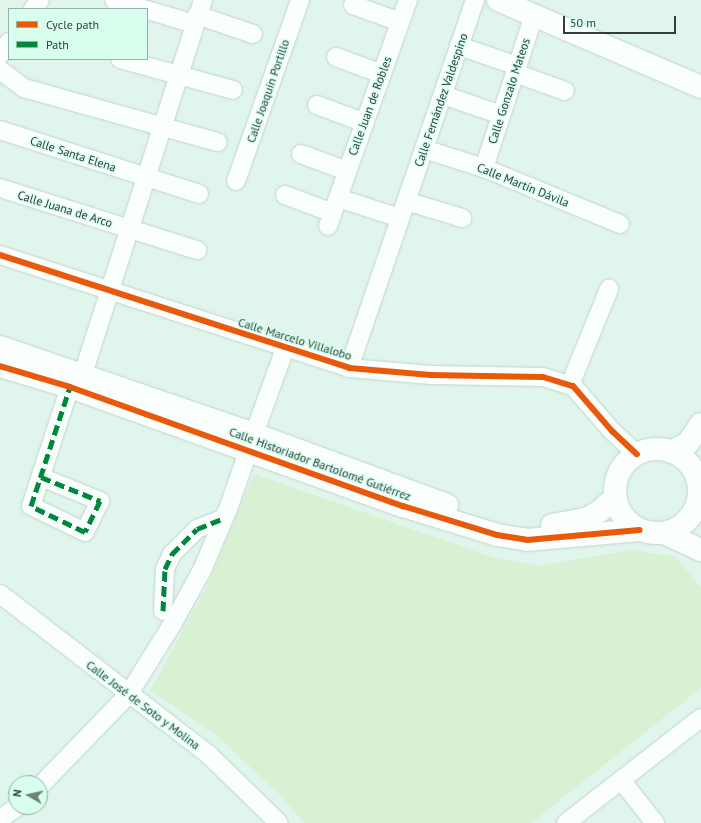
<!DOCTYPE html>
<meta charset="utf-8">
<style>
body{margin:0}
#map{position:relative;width:701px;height:823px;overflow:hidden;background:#e0f6ed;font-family:"PT Sans",sans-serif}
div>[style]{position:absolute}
.green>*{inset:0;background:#d9f1d3}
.roads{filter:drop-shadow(0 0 1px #c2d3cc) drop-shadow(0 0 1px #c2d3cc)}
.minor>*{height:18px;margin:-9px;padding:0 9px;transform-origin:9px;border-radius:9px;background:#fafefc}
.tertiary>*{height:22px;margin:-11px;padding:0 11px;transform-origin:11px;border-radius:11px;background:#fafefc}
.tertiary>.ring{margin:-11px;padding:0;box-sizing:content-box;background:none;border:22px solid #fafefc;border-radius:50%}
.quiet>*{height:5px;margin-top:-2.5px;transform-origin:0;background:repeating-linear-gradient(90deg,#00873e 0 10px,transparent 0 15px)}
.cycleway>*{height:6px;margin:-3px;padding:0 3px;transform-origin:3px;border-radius:3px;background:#e8590c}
span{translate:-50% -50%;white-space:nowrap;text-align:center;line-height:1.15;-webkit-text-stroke:3px #d8feee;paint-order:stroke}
.street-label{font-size:12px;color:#303f39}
.legend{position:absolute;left:8px;top:8px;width:140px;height:52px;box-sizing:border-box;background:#d8feee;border:1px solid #95b2a6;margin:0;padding:5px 7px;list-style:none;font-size:12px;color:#303f39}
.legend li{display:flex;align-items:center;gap:8px;height:20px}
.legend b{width:20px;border:1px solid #95b2a6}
.north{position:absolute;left:8px;top:775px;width:40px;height:40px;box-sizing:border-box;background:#d8feee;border:1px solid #95b2a6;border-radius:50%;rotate:279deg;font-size:11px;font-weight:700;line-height:16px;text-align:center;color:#303f39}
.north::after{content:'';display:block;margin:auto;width:14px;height:18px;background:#6e7f78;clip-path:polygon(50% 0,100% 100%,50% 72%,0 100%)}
.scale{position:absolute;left:563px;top:16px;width:113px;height:18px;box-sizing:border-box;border:2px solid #303f39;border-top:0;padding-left:5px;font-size:12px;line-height:14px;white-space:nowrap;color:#303f39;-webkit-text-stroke:3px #d8feee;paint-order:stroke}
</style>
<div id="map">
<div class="green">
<div style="clip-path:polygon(254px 474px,495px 558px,540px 566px,630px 550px,674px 556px,701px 587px,701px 688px,531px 823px,304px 823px,278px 793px,216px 735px,150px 691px,207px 586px)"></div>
</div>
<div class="roads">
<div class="minor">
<div style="left:114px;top:0;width:30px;rotate:17deg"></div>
<div style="left:353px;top:5px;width:50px;rotate:19.9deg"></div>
<div style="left:33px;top:9px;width:11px;rotate:-52deg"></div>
<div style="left:147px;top:10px;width:49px;rotate:16.6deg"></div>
<div style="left:197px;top:15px;width:59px;rotate:18.7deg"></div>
<div style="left:459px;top:46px;width:61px;rotate:19deg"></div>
<div style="left:0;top:55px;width:16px;rotate:-55deg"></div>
<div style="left:336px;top:57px;width:49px;rotate:20.3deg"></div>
<div style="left:120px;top:59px;width:117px;rotate:15.3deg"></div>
<div style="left:0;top:70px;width:30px;rotate:37deg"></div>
<div style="left:24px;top:88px;width:201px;rotate:15.6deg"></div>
<div style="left:515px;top:73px;width:53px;rotate:19.8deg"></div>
<div style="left:443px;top:95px;width:61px;rotate:19deg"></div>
<div style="left:317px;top:105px;width:51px;rotate:20.6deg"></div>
<div style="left:0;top:130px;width:209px;rotate:17.8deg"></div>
<div style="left:424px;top:149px;width:63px;rotate:17.6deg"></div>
<div style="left:484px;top:168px;width:147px;rotate:22.4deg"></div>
<div style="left:301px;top:154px;width:49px;rotate:20.3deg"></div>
<div style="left:484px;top:168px;width:161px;rotate:-71.9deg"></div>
<div style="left:236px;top:181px;width:192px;rotate:-70.5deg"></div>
<div style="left:0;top:188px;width:207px;rotate:17.5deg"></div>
<div style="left:285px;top:195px;width:51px;rotate:20.6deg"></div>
<div style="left:338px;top:198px;width:65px;rotate:17.9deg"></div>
<div style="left:406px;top:201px;width:59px;rotate:16.9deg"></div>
<div style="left:328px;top:226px;width:240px;rotate:-70.5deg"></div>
<div style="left:0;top:255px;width:367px;rotate:17.9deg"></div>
<div style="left:349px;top:368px;width:82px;rotate:4.9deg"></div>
<div style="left:431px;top:375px;width:112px;rotate:1deg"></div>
<div style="left:543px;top:377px;width:31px;rotate:17deg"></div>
<div style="left:573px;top:386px;width:60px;rotate:49.1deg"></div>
<div style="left:612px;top:431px;width:34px;rotate:43deg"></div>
<div style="left:349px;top:368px;width:389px;rotate:-71.1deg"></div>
<div style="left:83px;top:374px;width:393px;rotate:-72.2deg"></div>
<div style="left:570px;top:385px;width:104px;rotate:-67.9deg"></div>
<div style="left:254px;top:434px;width:90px;rotate:-70deg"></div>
<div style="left:41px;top:477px;width:64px;rotate:22.1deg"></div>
<div style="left:100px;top:501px;width:34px;rotate:116deg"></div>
<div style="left:85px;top:532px;width:60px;rotate:-154.3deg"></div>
<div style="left:31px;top:506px;width:125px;rotate:-71.9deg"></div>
<div style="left:0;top:594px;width:265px;rotate:37.6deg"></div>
<div style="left:210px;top:756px;width:96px;rotate:44.2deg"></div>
<div style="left:163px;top:611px;width:42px;rotate:-87.3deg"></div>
<div style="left:165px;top:569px;width:17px;rotate:-65deg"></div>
<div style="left:172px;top:554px;width:35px;rotate:-45deg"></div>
<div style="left:197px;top:529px;width:29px;rotate:-22deg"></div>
<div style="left:621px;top:780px;width:55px;rotate:51.7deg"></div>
<div style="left:40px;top:786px;width:127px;rotate:-46deg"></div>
<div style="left:128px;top:695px;width:85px;rotate:-58deg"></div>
<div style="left:173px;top:623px;width:60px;rotate:-61.3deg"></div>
<div style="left:202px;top:570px;width:66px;rotate:-66.9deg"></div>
<div style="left:228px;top:509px;width:64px;rotate:-70.7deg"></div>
<div style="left:0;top:819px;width:21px;rotate:-35deg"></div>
<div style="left:566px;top:823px;width:171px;rotate:-37.9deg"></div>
</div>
<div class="tertiary">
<div style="left:498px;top:0;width:221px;rotate:23.2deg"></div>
<div style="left:0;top:347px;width:268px;rotate:18.9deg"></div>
<div style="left:254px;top:434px;width:206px;rotate:20.2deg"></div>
<div style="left:0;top:366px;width:73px;rotate:16.7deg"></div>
<div style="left:70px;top:387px;width:354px;rotate:19.7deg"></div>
<div style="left:403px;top:506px;width:98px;rotate:17.1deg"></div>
<div style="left:497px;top:535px;width:30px;rotate:9deg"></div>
<div style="left:527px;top:540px;width:113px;rotate:-5.1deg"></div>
<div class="ring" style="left:615px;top:449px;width:62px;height:62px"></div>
<div style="left:671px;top:452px;width:19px;rotate:-28deg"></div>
<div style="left:688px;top:443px;width:23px;rotate:-56deg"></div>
<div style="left:552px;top:525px;width:35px;rotate:-10deg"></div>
<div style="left:586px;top:519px;width:16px;rotate:-30deg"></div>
<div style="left:600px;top:511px;width:21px;rotate:-43deg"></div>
<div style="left:664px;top:533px;width:41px;rotate:24.7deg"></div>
</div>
</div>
<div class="quiet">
<div style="left:41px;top:477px;width:64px;rotate:22.1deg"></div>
<div style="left:100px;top:501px;width:34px;rotate:116deg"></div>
<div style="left:85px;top:532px;width:60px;rotate:-154.3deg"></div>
<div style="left:31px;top:506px;width:125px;rotate:-71.9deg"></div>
<div style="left:163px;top:611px;width:42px;rotate:-87.3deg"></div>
<div style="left:165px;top:569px;width:17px;rotate:-65deg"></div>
<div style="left:172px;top:554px;width:35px;rotate:-45deg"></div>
<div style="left:197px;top:529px;width:29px;rotate:-22deg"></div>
</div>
<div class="cycleway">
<div style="left:0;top:255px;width:367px;rotate:17.9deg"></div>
<div style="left:349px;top:368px;width:82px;rotate:4.9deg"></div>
<div style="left:431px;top:375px;width:112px;rotate:1deg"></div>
<div style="left:543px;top:377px;width:31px;rotate:17deg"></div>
<div style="left:573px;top:386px;width:60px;rotate:49.1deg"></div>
<div style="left:612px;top:431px;width:34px;rotate:43deg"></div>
<div style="left:0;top:366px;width:73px;rotate:16.7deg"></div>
<div style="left:70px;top:387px;width:354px;rotate:19.7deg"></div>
<div style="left:403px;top:506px;width:98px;rotate:17.1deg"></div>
<div style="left:497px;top:535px;width:30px;rotate:9deg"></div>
<div style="left:527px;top:540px;width:113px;rotate:-5.1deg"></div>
</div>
<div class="street-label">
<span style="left:268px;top:91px;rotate:-71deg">Calle Joaquín Portillo</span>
<span style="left:509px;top:91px;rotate:-72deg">Calle Gonzalo Mateos</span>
<span style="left:441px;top:100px;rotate:-71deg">Calle Fernández Valdespino</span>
<span style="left:370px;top:106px;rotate:-70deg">Calle Juan de Robles</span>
<span style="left:73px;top:154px;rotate:18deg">Calle Santa Elena</span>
<span style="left:523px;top:185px;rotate:22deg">Calle Martín Dávila</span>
<span style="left:65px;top:209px;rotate:17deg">Calle Juana de Arco</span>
<span style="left:295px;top:339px;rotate:17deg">Calle Marcelo Villalobo</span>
<span style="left:320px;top:464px;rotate:20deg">Calle Historiador Bartolomé Gutiérrez</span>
<span style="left:143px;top:705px;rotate:37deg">Calle José de Soto y Molina</span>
</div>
<ul class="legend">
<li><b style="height:5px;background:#e8590c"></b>Cycle path</li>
<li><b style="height:5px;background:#00873e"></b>Path</li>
</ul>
<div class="north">N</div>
<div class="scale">50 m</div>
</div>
